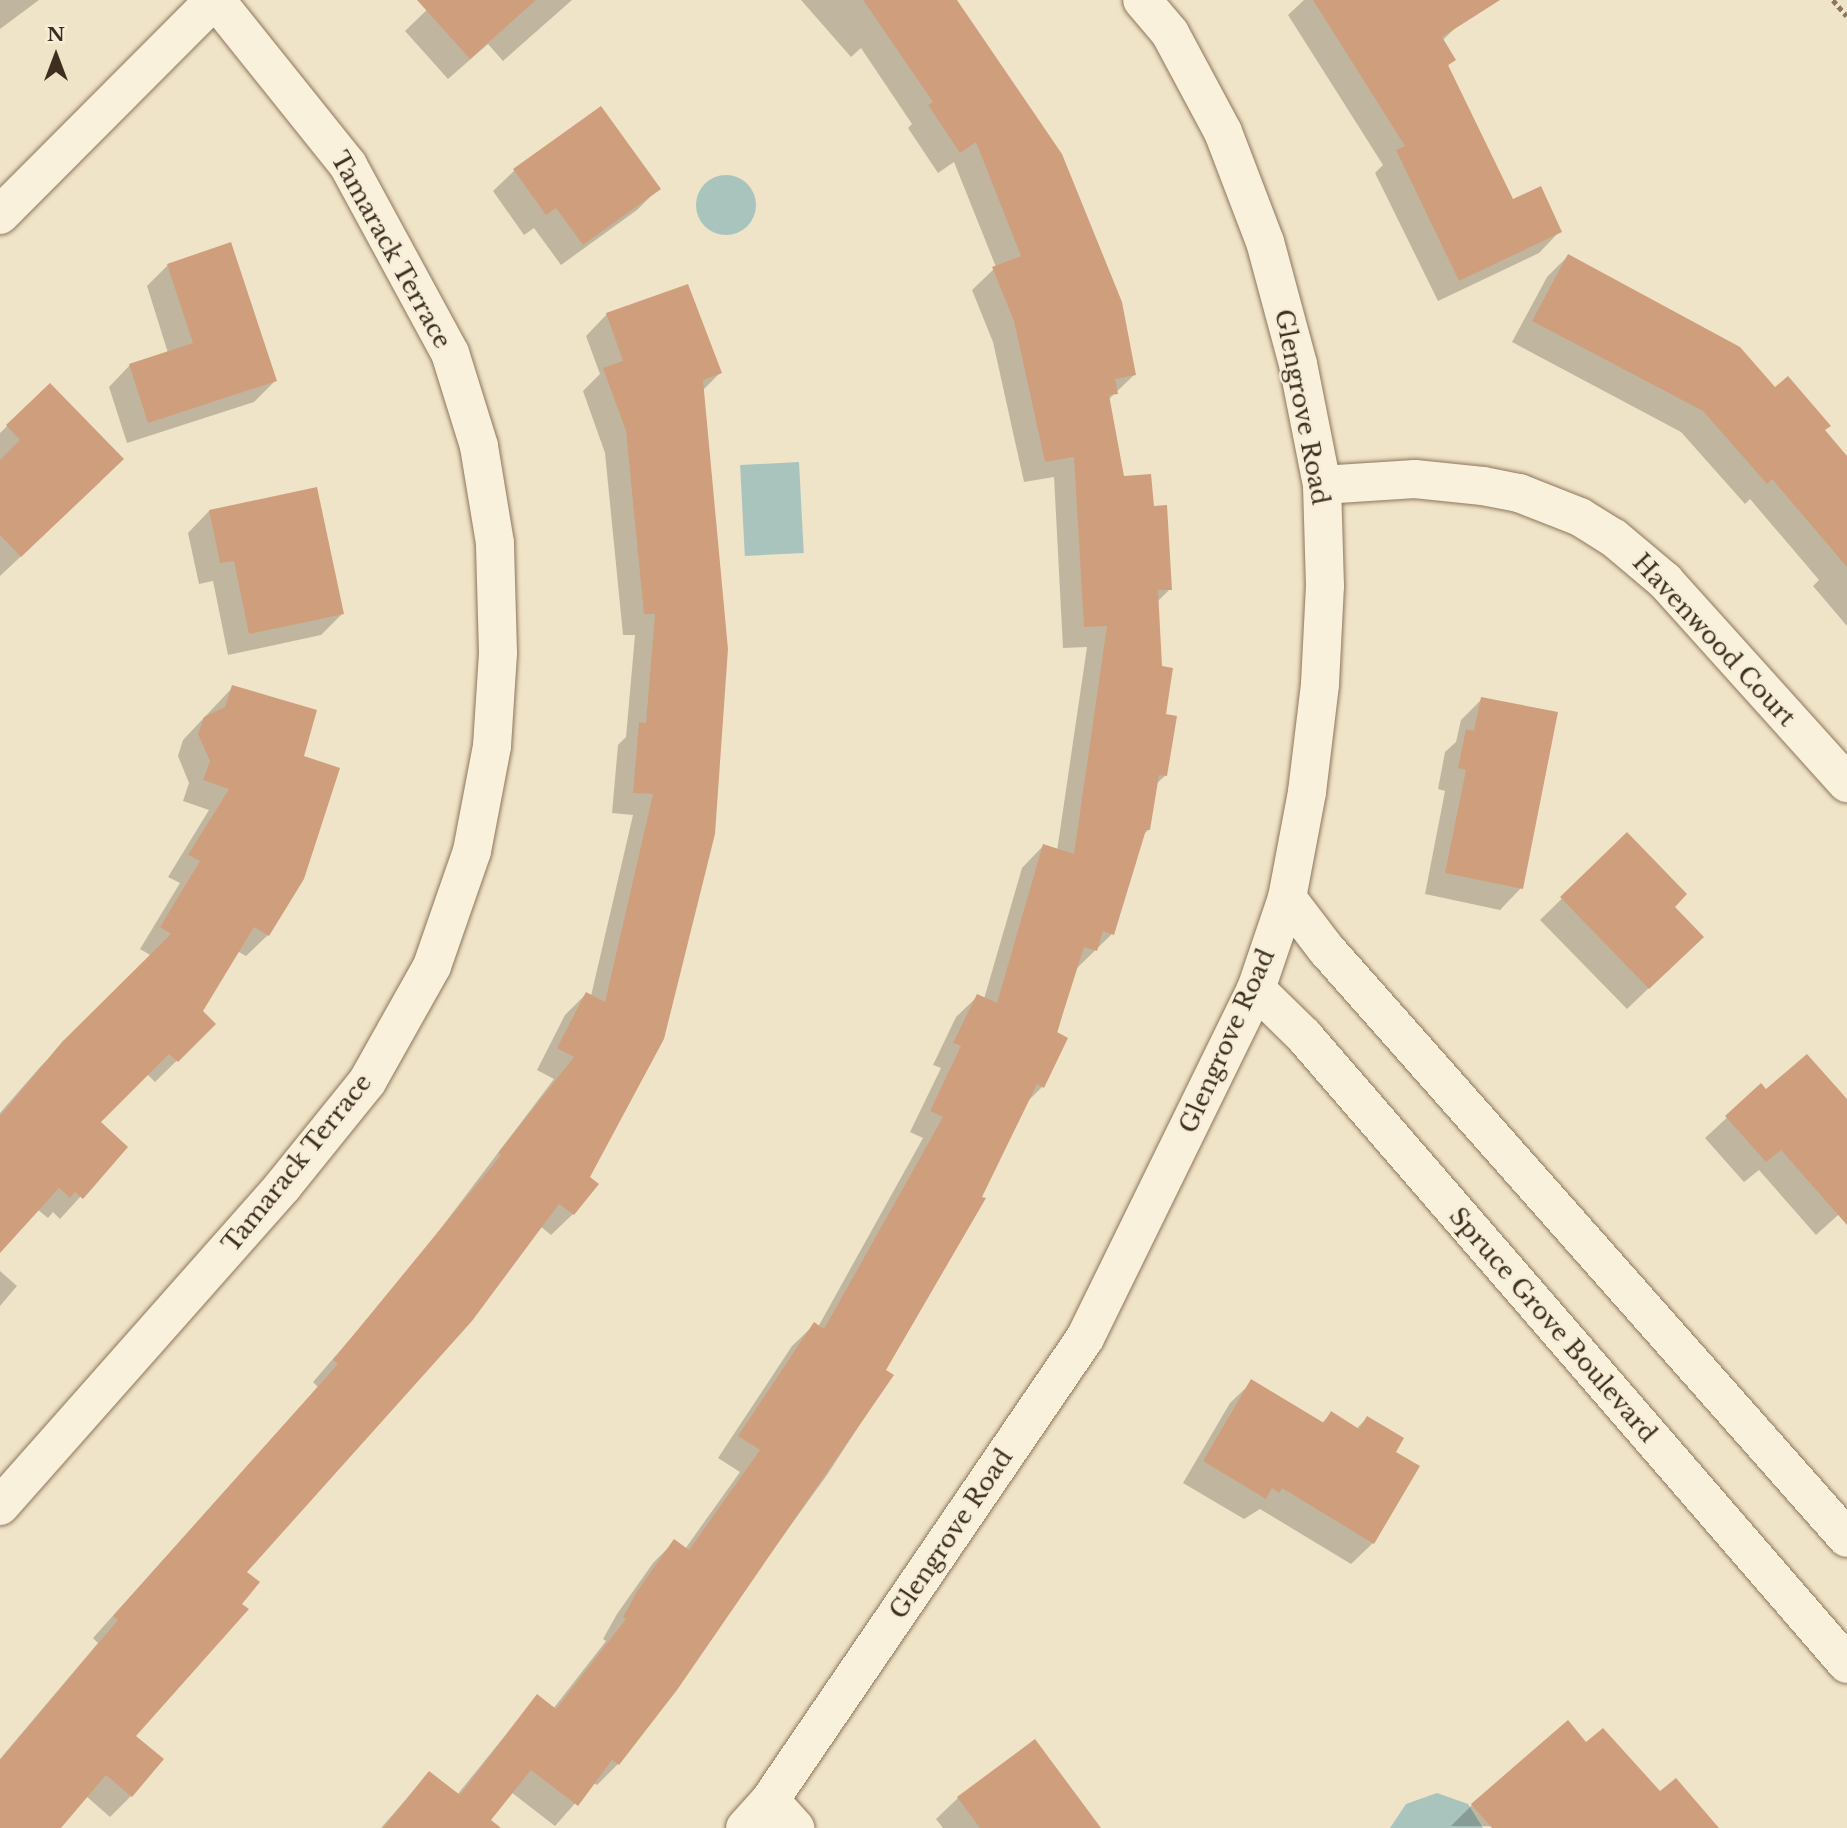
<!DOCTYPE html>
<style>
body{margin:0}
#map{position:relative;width:1847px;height:1828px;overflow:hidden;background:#f0e4c8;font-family:"Libre Baskerville",serif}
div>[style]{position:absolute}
.water>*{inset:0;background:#a9c4bc;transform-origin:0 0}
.round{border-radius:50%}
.shadow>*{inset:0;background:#0003}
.building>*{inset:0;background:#cf9f7d}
.path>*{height:4.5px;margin-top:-2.25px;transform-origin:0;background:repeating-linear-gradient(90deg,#8d765c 0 5px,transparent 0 8.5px)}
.roads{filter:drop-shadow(0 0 2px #8d765c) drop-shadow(0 0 2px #8d765c)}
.minor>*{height:38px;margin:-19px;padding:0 19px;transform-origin:19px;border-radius:19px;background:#faf1dc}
span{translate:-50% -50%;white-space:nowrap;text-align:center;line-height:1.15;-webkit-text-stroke:5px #f7eed8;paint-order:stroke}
.street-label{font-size:24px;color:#3d2e20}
.north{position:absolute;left:21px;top:21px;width:70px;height:70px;-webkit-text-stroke:5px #f7eed8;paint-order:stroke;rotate:0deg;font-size:19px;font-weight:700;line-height:28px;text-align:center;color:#3d2e20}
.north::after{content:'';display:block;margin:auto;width:24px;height:32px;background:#3d2e20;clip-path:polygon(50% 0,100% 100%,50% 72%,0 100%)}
</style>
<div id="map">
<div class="water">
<div class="round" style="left:696px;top:175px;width:60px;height:60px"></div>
<div style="left:799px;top:462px;width:91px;height:59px;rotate:87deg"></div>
<div style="clip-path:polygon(1437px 1793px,1468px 1804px,1483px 1828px,1390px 1828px,1406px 1804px)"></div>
</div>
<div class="shadow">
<div style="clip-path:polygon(0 0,39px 0,0 29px)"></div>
<div style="clip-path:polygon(437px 0,572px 0,503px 61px,488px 44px,448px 79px,405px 31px)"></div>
<div style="clip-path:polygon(801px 0,956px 0,1134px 375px,1108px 400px,1123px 478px,1152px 508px,1170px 589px,1157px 602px,1166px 775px,1155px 785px,1149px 829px,1142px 836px,1112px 934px,1075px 970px,1042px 1087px,1025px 1104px,884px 1370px,892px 1375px,827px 1475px,618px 1764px,597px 1785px,593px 1783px,555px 1826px,511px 1792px,482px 1828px,381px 1828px,429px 1773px,457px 1795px,537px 1696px,553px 1709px,606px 1641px,603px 1639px,617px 1614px,653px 1563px,674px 1542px,685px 1549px,740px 1472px,718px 1458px,792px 1346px,814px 1325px,818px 1327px,923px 1138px,910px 1132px,941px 1068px,933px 1065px,956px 1017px,978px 996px,984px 999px,1022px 868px,1043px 846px,1057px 851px,1087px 647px,1063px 648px,1054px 477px,1024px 482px,993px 342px,972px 290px,996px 267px,954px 162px,938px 173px,908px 128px,912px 124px,861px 48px,851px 57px)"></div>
<div style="clip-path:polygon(1304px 0,1444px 0,1459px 24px,1442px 41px,1454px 59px,1447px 67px,1512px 202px,1560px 231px,1539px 253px,1438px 301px,1375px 173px,1383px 165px,1288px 15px)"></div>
<div style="clip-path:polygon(515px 170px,658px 189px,637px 210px,561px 265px,534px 228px,524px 235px,493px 191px)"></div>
<div style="clip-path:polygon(1568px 256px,1775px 390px,1824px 431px,1847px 460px,1847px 626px,1813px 586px,1819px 580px,1750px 499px,1745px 504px,1681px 432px,1512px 342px,1547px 277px)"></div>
<div style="clip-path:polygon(168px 265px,275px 381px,254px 402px,127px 443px,109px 387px,130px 365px,168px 353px,147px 286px)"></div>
<div style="clip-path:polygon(607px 314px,720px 373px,702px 391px,726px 649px,588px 1178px,573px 1214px,551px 1235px,540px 1226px,245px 1572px,134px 1737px,131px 1796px,110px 1817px,86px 1796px,59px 1828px,0 1828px,0 1759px,98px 1643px,93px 1638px,318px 1387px,313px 1382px,407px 1273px,554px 1079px,537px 1070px,565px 1015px,586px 994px,591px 996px,633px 815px,612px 813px,618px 745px,626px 737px,635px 635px,623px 635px,605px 453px,583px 391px,600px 374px,586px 336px)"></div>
<div style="clip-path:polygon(50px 385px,101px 481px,0 576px,0 433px)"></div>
<div style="clip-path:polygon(209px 511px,342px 614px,321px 635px,228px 655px,213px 581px,199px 584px,188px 533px)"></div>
<div style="clip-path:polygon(233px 687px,302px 757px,268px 935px,246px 956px,237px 951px,201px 1011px,214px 1024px,155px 1082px,147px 1074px,98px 1123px,126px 1147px,60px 1219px,53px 1212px,48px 1218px,37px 1209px,0 1250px,0 1113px,41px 1066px,152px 956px,140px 949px,180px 883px,168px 877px,209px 810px,183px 801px,189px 783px,178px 756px,183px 740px)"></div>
<div style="clip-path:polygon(1482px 699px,1521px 888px,1500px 910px,1425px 894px,1445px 791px,1438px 789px,1445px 752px,1456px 742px,1461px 720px)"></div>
<div style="clip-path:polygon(1627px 835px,1673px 907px,1680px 958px,1627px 1009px,1540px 920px)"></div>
<div style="clip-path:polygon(1761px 1086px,1765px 1091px,1847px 1102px,1847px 1207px,1816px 1235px,1759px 1170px,1744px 1182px,1705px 1138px)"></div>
<div style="clip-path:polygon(0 1271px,17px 1286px,0 1306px)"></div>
<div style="clip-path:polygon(1252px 1382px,1322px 1423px,1331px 1413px,1356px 1429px,1367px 1418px,1373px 1543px,1351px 1564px,1260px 1509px,1244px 1519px,1183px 1483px,1230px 1403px)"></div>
<div style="clip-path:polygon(1034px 1741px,1100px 1828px,943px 1828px,936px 1819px,958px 1798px)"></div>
<div style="clip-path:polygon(1586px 1745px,1717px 1828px,1451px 1826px,1472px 1805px)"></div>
</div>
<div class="building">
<div style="clip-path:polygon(417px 0,536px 0,470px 59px)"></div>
<div style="clip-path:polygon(863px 0,957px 0,1062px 154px,1122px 302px,1136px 375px,1115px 379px,1118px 394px,1109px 395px,1124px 476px,1151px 474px,1154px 506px,1167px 505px,1172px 590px,1158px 590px,1162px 666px,1173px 668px,1166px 714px,1177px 716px,1167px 776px,1159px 775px,1150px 830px,1146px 830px,1114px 935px,1103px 931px,1097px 951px,1084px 947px,1057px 1032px,1068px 1038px,1044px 1088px,1037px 1084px,982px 1197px,986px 1198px,886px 1370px,894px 1375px,677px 1690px,619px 1765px,612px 1760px,578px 1806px,531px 1770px,491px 1820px,501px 1828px,383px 1828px,429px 1771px,460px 1795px,537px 1694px,556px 1709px,626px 1619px,623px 1617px,638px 1590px,674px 1539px,689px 1550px,760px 1450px,738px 1436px,814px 1322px,824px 1329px,943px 1117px,930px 1111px,961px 1046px,953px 1043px,977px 994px,997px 1003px,1043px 844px,1074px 854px,1107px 626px,1084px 627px,1074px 457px,1045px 462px,1014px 321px,992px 267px,1021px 256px,976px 142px,960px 153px,928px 105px,933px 102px)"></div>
<div style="clip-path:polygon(1313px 0,1500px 0,1442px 37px,1456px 60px,1448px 65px,1513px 199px,1541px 186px,1562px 232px,1459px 281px,1396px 150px,1405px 146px)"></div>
<div style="clip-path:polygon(601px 106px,661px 189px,583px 245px,556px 208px,546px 215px,513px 169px)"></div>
<div style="clip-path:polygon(231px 242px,277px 381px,148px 423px,129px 364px,193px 343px,167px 264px)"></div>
<div style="clip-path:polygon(1568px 254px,1740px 347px,1775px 387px,1788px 376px,1831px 426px,1825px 430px,1847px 456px,1847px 567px,1772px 479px,1767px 484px,1703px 411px,1532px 321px)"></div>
<div style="clip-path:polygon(688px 284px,722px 373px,703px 380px,728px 649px,715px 834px,664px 1039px,590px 1177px,599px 1184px,574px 1215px,559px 1204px,472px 1321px,247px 1572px,260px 1582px,242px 1604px,249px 1609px,136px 1736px,164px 1759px,132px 1797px,106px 1775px,61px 1828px,0 1828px,0 1760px,118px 1620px,113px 1616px,338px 1364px,333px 1360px,501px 1155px,498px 1153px,574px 1057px,557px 1048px,586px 992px,605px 1002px,653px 794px,633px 793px,639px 722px,646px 723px,655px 614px,644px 614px,626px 431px,603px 368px,623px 361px,606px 313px)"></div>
<div style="clip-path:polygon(50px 383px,124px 459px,21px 557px,0 535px,0 460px,20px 440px,6px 425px)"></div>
<div style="clip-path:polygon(317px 487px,344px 614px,249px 634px,234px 561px,220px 563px,209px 510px)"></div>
<div style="clip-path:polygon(232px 685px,317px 710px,304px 756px,340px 768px,304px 879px,269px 936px,254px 927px,203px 1011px,216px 1024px,178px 1062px,169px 1054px,101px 1122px,128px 1147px,83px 1199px,75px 1192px,70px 1198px,59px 1188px,0 1253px,0 1116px,62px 1042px,171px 934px,160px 927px,200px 861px,188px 855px,229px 789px,203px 780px,210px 761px,198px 734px,204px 717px,225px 707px)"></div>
<div style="clip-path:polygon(1481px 697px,1558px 712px,1523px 889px,1445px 873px,1466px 770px,1458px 768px,1466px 729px,1474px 731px)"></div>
<div style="clip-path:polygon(1627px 832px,1687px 894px,1675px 907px,1704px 937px,1649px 989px,1560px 897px)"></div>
<div style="clip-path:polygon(1807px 1054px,1847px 1099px,1847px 1225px,1781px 1150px,1766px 1162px,1725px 1116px,1761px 1083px,1766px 1089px)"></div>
<div style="clip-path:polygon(1251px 1379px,1324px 1423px,1331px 1411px,1359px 1429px,1367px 1416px,1404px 1438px,1396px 1452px,1420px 1466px,1374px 1544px,1282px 1488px,1279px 1493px,1272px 1488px,1266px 1499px,1203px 1461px)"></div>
<div style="clip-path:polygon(1568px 1720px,1586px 1742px,1603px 1728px,1660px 1791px,1676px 1778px,1719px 1828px,1492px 1828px,1471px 1804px)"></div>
<div style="clip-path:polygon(1035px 1739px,1101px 1828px,980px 1828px,957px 1797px)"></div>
</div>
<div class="path">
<div style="left:1833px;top:0;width:21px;rotate:49deg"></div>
</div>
<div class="roads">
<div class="minor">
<div style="left:0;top:215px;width:303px;rotate:-45.1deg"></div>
<div style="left:1322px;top:485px;width:93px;rotate:-3.7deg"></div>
<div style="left:1415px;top:479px;width:68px;rotate:5.9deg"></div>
<div style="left:1483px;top:486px;width:37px;rotate:11deg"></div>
<div style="left:1519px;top:493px;width:66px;rotate:21.5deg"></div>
<div style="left:1580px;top:517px;width:40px;rotate:32deg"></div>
<div style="left:1614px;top:538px;width:67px;rotate:40.1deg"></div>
<div style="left:1665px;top:581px;width:272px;rotate:48deg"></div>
<div style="left:1287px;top:898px;width:64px;rotate:52.6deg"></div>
<div style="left:1326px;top:949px;width:786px;rotate:48.51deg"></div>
<div style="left:1256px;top:989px;width:67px;rotate:44.4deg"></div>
<div style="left:1304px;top:1036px;width:830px;rotate:49.15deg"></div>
<div style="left:0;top:1506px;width:427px;rotate:-48.5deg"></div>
<div style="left:283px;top:1186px;width:134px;rotate:-51.1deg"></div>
<div style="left:367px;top:1082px;width:133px;rotate:-60.7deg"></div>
<div style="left:432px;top:966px;width:122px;rotate:-70.8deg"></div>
<div style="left:472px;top:851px;width:107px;rotate:-79.2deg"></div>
<div style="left:492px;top:746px;width:93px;rotate:-86.3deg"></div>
<div style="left:498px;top:653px;width:110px;rotate:-91.6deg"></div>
<div style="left:495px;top:543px;width:98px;rotate:-99.4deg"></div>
<div style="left:479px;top:446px;width:97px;rotate:-107.3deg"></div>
<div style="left:450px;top:353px;width:214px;rotate:-118.5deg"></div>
<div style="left:348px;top:165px;width:211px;rotate:-128.7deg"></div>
<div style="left:770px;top:1800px;width:38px;rotate:48deg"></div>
<div style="left:745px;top:1828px;width:38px;rotate:-48deg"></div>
<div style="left:770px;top:1800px;width:559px;rotate:-55.71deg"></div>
<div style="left:1085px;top:1338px;width:389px;rotate:-63.9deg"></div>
<div style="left:1256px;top:989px;width:96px;rotate:-71.2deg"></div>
<div style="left:1287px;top:898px;width:108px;rotate:-79.3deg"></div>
<div style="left:1307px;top:792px;width:109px;rotate:-83.1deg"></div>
<div style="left:1320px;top:684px;width:98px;rotate:-87.1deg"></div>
<div style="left:1325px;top:586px;width:101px;rotate:-91.7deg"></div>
<div style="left:1322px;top:485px;width:123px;rotate:-101.2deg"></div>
<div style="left:1298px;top:364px;width:126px;rotate:-105.1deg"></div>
<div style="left:1265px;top:242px;width:118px;rotate:-110.9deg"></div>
<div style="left:1223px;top:132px;width:112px;rotate:-118.2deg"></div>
<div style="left:1170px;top:33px;width:43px;rotate:-130.3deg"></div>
</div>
</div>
<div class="street-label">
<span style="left:391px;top:250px;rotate:61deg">Tamarack Terrace</span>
<span style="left:1302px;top:407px;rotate:79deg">Glengrove Road</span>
<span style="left:1714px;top:640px;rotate:47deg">Havenwood Court</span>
<span style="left:1227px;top:1041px;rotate:-66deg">Glengrove Road</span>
<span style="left:297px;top:1163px;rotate:-51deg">Tamarack Terrace</span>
<span style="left:1553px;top:1325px;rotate:49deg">Spruce Grove Boulevard</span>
<span style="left:951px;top:1534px;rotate:-56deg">Glengrove Road</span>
</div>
<div class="north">N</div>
</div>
